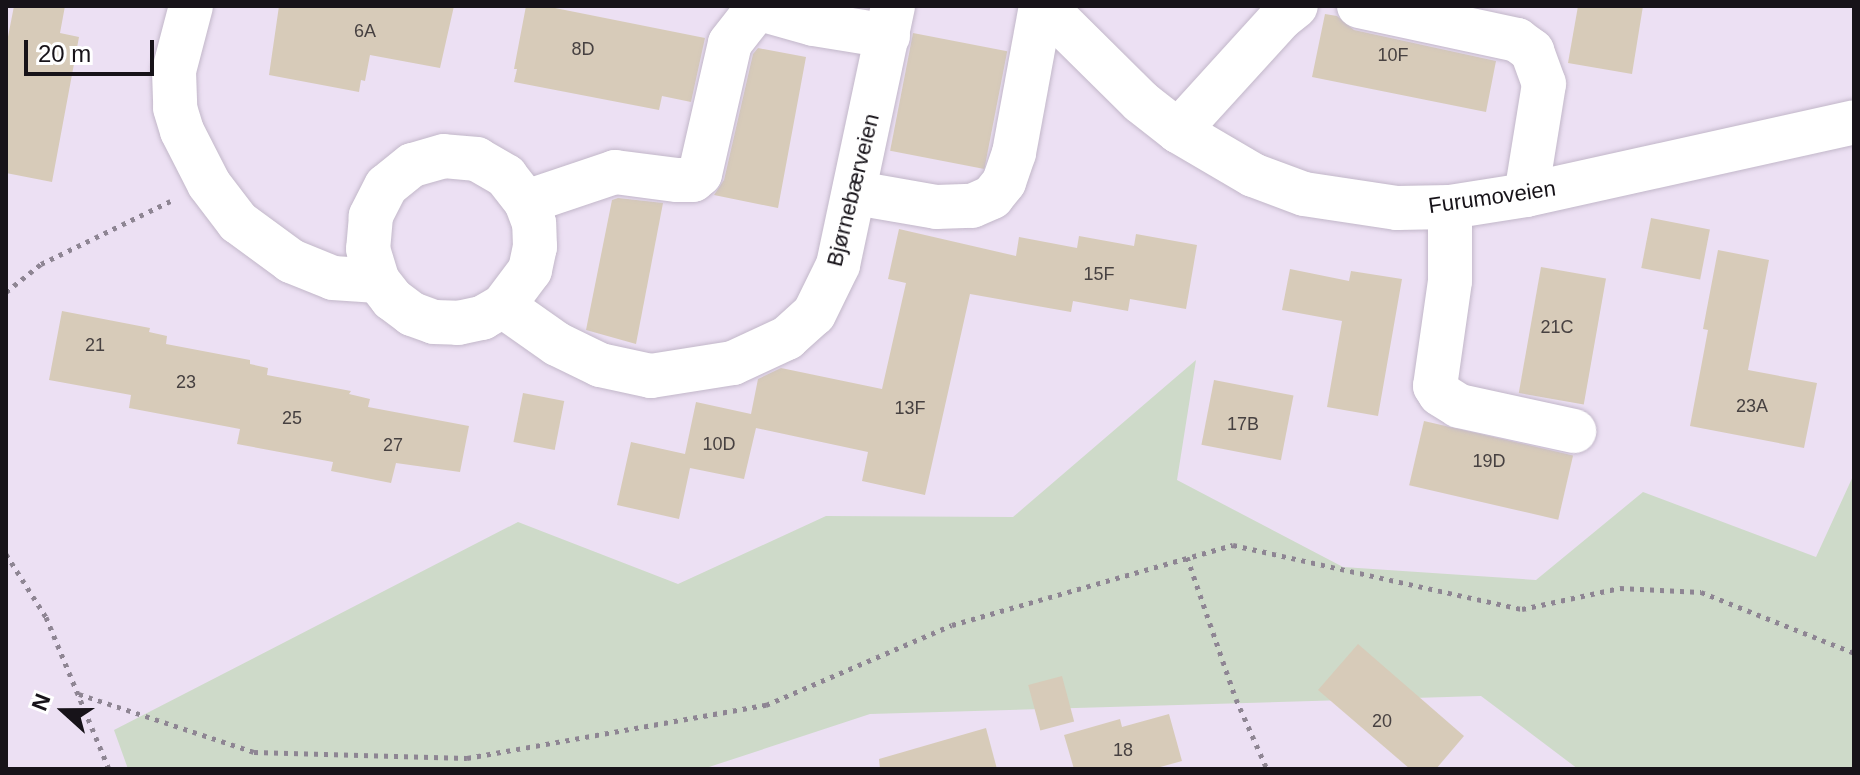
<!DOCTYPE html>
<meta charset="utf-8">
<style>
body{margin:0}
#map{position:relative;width:1860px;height:775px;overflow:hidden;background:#ece0f3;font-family:Arial,sans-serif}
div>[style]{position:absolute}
.green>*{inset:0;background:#cedac9}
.building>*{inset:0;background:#d7cbb9;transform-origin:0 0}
.path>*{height:5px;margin-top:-2.5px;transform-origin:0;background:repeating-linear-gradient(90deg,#8e8593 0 4px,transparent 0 10px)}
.roads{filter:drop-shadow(0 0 2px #c2b7c9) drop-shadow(0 0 2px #c2b7c9)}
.minor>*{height:44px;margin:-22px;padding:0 22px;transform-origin:22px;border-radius:22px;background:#fff}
span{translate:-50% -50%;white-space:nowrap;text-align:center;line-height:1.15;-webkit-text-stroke:6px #fff;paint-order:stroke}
.number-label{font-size:18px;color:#474141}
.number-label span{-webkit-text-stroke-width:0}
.street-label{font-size:22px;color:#171319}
.frame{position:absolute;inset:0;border:8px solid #171319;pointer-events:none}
.north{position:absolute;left:24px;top:671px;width:80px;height:80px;-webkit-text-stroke:6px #fff;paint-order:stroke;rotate:291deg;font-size:22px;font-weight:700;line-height:32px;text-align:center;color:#171319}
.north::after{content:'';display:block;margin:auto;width:28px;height:36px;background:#171319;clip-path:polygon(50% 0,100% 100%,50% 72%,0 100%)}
.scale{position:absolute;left:24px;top:40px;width:130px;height:36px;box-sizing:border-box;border:4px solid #171319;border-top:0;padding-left:10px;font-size:24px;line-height:28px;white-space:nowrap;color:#171319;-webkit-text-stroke:6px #fff;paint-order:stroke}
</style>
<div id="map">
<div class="green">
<div style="clip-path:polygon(1196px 360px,1177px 480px,1343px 567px,1536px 580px,1643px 492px,1816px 557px,1854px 474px,1854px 769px,1578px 769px,1481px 696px,870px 714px,703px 769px,128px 769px,114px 730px,518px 522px,678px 584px,826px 516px,1013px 517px)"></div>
</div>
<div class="building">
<div style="clip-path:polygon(14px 6px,65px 6px,60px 33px,79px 37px,52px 182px,6px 173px,6px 47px)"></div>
<div style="clip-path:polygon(279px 6px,454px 6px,440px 68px,370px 55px,365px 81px,361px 80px,359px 92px,269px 75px)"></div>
<div style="clip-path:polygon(526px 6px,545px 6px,705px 38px,691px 102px,662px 96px,659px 110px,514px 82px,517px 69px,514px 69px)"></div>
<div style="clip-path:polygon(1578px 6px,1643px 6px,1632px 74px,1568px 63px)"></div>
<div style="clip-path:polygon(1325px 14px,1337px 16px,1354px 30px,1496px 61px,1486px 112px,1312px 77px)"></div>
<div style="left:913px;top:33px;width:96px;height:120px;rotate:11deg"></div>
<div style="clip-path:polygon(758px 48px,806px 57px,778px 208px,714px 195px,724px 180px,753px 54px)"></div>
<div style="clip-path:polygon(618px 198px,663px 203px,636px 344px,586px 330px,612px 200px)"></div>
<div style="left:1651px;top:218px;width:60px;height:51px;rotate:11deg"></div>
<div style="clip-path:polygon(899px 229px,1016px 256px,1019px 237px,1077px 248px,1079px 236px,1134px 246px,1136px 234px,1197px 245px,1186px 309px,1130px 299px,1128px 311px,1073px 301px,1071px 312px,970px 294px,925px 495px,862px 481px,868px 452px,756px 428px,744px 479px,690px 468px,679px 519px,617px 505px,631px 442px,685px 454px,696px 402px,751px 414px,758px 379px,781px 368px,882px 389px,906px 283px,888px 279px)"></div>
<div style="clip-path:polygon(1718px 250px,1769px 260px,1748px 370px,1817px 383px,1804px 448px,1690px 426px,1708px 330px,1703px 329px)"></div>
<div style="left:1541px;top:267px;width:66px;height:128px;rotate:10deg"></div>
<div style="clip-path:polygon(1290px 269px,1349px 281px,1351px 271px,1402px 279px,1378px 416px,1327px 407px,1342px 321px,1282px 310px)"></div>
<div style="clip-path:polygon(62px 311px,150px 328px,149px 332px,167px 336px,166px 344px,250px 360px,250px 364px,268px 368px,267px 375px,351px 391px,349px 394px,370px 399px,368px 407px,469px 426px,460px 472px,396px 463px,391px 483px,331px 471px,333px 462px,237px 444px,240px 429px,129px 408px,131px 395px,49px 380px)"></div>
<div style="left:1214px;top:380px;width:81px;height:66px;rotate:11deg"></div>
<div style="left:523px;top:393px;width:42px;height:50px;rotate:11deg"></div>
<div style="left:1424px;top:421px;width:153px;height:66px;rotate:13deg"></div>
<div style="clip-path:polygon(1358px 644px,1464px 736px,1436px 769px,1410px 769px,1318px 690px)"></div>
<div style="left:1062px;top:676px;width:47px;height:35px;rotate:75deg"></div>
<div style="clip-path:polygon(1169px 714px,1182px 761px,1153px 769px,1074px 769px,1064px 735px,1120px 719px,1122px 727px)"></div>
<div style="clip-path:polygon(986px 728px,997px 769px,880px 769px,879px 759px)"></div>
</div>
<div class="path">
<div style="left:6px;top:292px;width:45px;rotate:-38.7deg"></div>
<div style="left:41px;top:264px;width:144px;rotate:-25.9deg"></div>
<div style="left:6px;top:554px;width:75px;rotate:57.6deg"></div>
<div style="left:46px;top:617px;width:165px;rotate:67.5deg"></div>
<div style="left:1187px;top:557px;width:150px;rotate:71deg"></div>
<div style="left:1236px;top:699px;width:77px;rotate:66.1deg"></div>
<div style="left:79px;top:694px;width:184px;rotate:18.3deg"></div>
<div style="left:254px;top:752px;width:213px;rotate:1.6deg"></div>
<div style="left:467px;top:758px;width:304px;rotate:-10.1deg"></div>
<div style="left:766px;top:705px;width:202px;rotate:-23.3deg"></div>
<div style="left:952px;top:625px;width:292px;rotate:-15.9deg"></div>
<div style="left:1233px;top:545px;width:296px;rotate:12.5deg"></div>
<div style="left:1522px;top:609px;width:100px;rotate:-12.1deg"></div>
<div style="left:1620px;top:588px;width:81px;rotate:2.8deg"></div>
<div style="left:1701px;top:592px;width:165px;rotate:21.7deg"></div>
</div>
<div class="roads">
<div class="minor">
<div style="left:191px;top:6px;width:67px;rotate:104.7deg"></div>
<div style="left:174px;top:71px;width:37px;rotate:88deg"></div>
<div style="left:175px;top:108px;width:24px;rotate:73deg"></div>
<div style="left:182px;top:131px;width:59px;rotate:63deg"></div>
<div style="left:209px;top:184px;width:48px;rotate:52.7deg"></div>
<div style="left:238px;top:222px;width:66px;rotate:36.3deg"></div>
<div style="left:291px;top:261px;width:45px;rotate:22deg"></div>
<div style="left:333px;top:278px;width:45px;rotate:3.8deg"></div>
<div style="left:378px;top:281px;width:23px;rotate:52deg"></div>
<div style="left:392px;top:299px;width:25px;rotate:37deg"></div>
<div style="left:412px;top:314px;width:23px;rotate:20deg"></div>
<div style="left:434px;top:322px;width:24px;rotate:2deg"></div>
<div style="left:458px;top:323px;width:25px;rotate:-12deg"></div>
<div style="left:482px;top:318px;width:24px;rotate:-30deg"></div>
<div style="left:503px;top:306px;width:45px;rotate:-53.1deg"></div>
<div style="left:530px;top:270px;width:24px;rotate:-78deg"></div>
<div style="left:535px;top:247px;width:24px;rotate:-92deg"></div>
<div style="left:534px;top:223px;width:22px;rotate:-111deg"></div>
<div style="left:526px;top:202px;width:33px;rotate:-128deg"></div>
<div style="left:506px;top:176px;width:34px;rotate:-150deg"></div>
<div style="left:477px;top:159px;width:33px;rotate:-175deg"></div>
<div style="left:444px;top:156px;width:33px;rotate:164deg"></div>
<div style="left:412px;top:165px;width:33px;rotate:141deg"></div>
<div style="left:386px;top:186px;width:34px;rotate:117deg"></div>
<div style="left:371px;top:216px;width:33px;rotate:95deg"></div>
<div style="left:368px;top:249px;width:34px;rotate:73deg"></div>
<div style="left:1044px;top:6px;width:136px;rotate:44.7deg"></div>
<div style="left:1141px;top:102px;width:47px;rotate:38.1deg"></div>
<div style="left:1178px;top:131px;width:87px;rotate:30.4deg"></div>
<div style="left:1253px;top:175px;width:54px;rotate:20.4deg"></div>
<div style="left:1304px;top:194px;width:94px;rotate:8.6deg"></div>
<div style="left:1397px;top:208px;width:53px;rotate:-1.1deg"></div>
<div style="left:1450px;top:207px;width:77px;rotate:-9deg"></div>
<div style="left:1526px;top:195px;width:336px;rotate:-12.5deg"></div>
<div style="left:1359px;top:6px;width:162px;rotate:12.1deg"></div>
<div style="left:1517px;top:40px;width:19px;rotate:36deg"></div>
<div style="left:1532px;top:51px;width:35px;rotate:70deg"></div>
<div style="left:1544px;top:84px;width:112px;rotate:99.2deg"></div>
<div style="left:757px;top:8px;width:59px;rotate:15.7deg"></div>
<div style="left:814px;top:24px;width:75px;rotate:9.2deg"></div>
<div style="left:1178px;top:131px;width:153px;rotate:-47.7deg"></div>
<div style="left:1281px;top:18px;width:19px;rotate:-39deg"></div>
<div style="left:856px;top:193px;width:81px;rotate:9.9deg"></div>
<div style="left:936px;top:207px;width:36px;rotate:-2deg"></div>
<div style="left:972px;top:206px;width:22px;rotate:-24deg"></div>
<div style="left:992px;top:197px;width:19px;rotate:-51deg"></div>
<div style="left:1004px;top:182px;width:31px;rotate:-71deg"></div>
<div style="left:1014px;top:153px;width:149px;rotate:-79.6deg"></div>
<div style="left:526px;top:202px;width:94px;rotate:-18.6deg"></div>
<div style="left:615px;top:172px;width:63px;rotate:7.4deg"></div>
<div style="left:677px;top:180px;width:16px"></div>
<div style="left:693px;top:180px;width:9px;rotate:-41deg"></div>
<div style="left:700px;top:174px;width:134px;rotate:-77.1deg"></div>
<div style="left:730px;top:43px;width:47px;rotate:-51.9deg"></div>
<div style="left:1450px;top:207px;width:74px;rotate:90deg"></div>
<div style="left:1450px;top:281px;width:106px;rotate:98.1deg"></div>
<div style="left:1435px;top:386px;width:9px;rotate:58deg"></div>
<div style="left:1440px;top:394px;width:22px;rotate:32deg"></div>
<div style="left:1459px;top:406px;width:118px;rotate:12.3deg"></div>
<div style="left:503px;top:306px;width:66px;rotate:35.1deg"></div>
<div style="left:557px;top:344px;width:48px;rotate:26deg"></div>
<div style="left:600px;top:365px;width:52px;rotate:12.2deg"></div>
<div style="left:651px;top:376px;width:83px;rotate:-9deg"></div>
<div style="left:733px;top:363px;width:60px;rotate:-24.8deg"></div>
<div style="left:787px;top:338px;width:36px;rotate:-42deg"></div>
<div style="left:814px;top:314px;width:55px;rotate:-63.9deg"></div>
<div style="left:838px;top:265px;width:265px;rotate:-78deg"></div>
</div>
</div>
<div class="number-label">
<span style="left:365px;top:31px">6A</span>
<span style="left:583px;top:49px">8D</span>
<span style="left:1393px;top:55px">10F</span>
<span style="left:1099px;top:274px">15F</span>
<span style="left:1557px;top:327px">21C</span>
<span style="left:95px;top:345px">21</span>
<span style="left:186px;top:382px">23</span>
<span style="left:1752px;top:406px">23A</span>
<span style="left:910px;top:408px">13F</span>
<span style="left:292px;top:418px">25</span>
<span style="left:1243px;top:424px">17B</span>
<span style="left:719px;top:444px">10D</span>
<span style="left:393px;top:445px">27</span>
<span style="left:1489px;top:461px">19D</span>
<span style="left:1382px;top:721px">20</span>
<span style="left:1123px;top:750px">18</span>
</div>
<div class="street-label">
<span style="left:853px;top:190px;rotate:-76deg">Bjørnebærveien</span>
<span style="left:1492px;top:197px;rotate:-8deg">Furumoveien</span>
</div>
<div class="frame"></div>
<div class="north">N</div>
<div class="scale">20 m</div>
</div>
